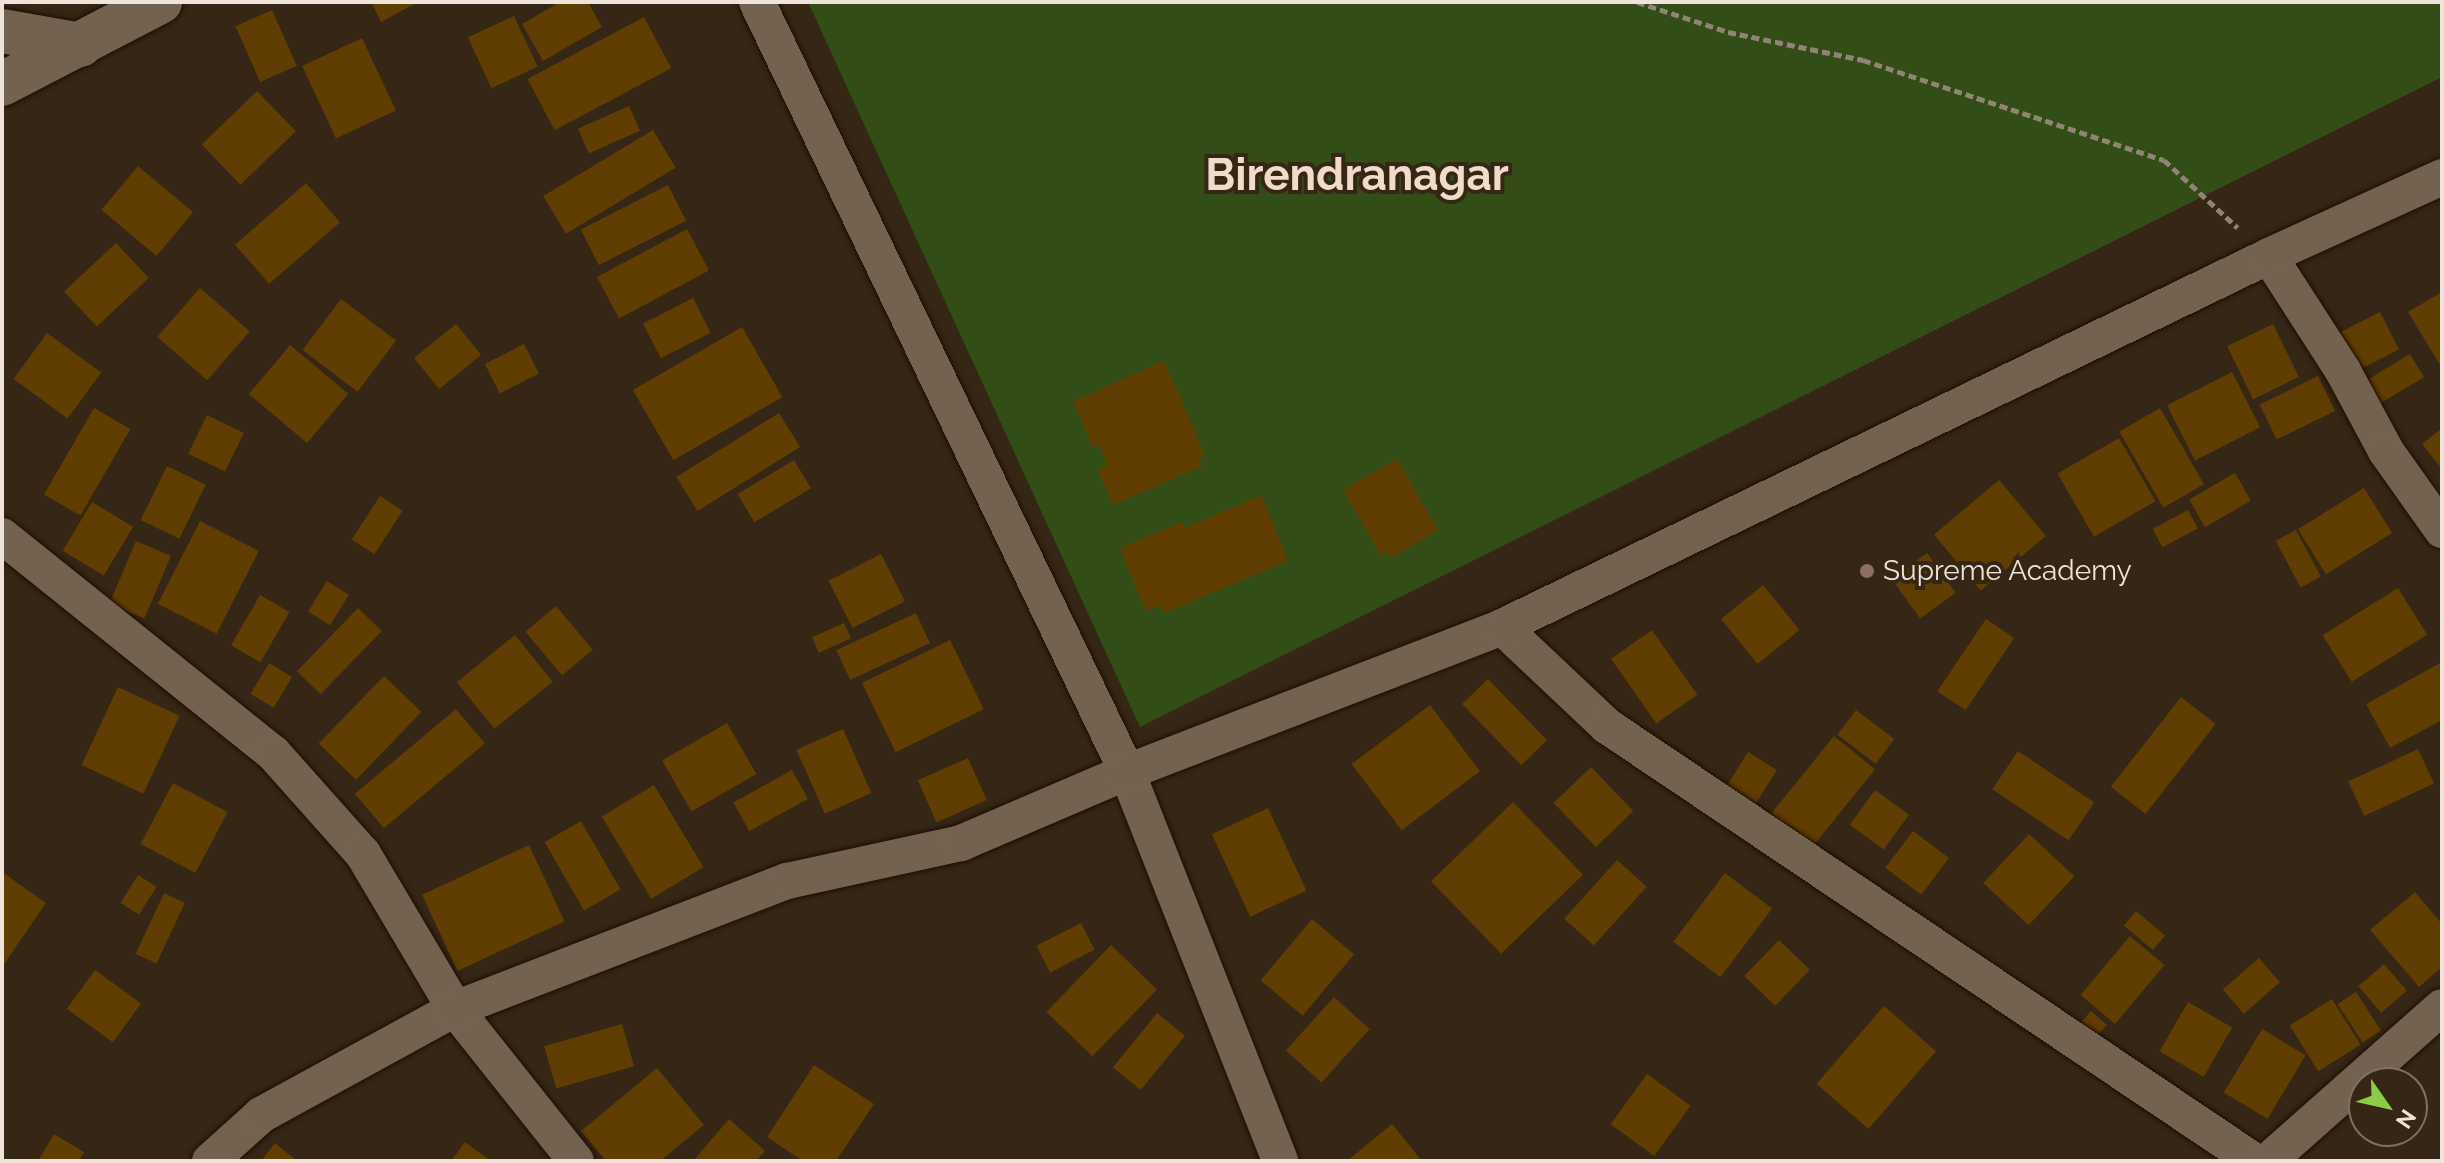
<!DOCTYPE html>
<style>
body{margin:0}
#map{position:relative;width:2444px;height:1163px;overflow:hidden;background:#352615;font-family:Raleway,sans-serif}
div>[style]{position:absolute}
.green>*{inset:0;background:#324e16}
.building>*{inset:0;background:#603d00;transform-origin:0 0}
.path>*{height:5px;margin-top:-2.5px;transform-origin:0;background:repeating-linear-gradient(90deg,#918477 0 8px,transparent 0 12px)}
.roads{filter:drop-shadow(0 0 2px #1c0e02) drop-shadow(0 0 2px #1c0e02)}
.minor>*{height:36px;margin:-18px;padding:0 18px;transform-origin:18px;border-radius:18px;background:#736250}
.tertiary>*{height:44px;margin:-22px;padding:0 22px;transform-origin:22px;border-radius:22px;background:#736250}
.dots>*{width:22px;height:22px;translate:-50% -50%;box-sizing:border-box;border:4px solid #352615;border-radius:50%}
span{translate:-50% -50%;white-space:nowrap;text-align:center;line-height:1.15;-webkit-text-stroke:8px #352615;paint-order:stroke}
.poi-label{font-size:28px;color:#eee4da}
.left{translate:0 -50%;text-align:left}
.town-label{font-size:44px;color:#f0dcc8;font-weight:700}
.frame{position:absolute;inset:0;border:4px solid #eee4da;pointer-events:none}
.north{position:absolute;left:2348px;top:1067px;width:80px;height:80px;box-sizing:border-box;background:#352615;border:2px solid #7f7264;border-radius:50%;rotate:124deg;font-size:22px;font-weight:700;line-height:32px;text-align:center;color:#eee4da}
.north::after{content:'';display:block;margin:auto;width:28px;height:36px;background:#8bce46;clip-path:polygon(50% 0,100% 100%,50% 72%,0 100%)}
</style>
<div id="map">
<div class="green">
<div style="clip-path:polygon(808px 2px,2442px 2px,2442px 77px,1140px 727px)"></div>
</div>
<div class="building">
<div style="clip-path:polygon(371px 2px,418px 2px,381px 22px)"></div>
<div style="clip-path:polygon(560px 2px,588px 2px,602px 27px,543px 61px,522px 24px)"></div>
<div style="left:272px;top:10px;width:61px;height:40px;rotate:66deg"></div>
<div style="left:514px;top:16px;width:56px;height:51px;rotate:65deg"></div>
<div style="left:644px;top:17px;width:58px;height:132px;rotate:62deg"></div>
<div style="left:362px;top:38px;width:80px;height:66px;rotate:65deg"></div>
<div style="left:257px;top:91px;width:56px;height:77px;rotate:46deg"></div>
<div style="left:629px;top:106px;width:27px;height:56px;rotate:66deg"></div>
<div style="left:653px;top:130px;width:44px;height:128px;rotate:59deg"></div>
<div style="left:138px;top:166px;width:72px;height:57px;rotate:40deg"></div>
<div style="left:306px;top:183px;width:52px;height:94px;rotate:49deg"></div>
<div style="left:668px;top:185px;width:40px;height:98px;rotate:63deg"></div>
<div style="left:687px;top:229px;width:47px;height:102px;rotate:62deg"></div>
<div style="left:116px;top:243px;width:48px;height:71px;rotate:47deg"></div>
<div style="left:200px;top:288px;width:66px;height:65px;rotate:41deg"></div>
<div style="clip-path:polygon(2442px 292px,2442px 368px,2408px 312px)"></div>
<div style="left:693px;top:298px;width:39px;height:56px;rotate:63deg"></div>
<div style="left:341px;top:299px;width:69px;height:64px;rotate:37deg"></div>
<div style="left:2380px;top:312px;width:42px;height:54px;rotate:63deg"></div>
<div style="left:456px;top:324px;width:40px;height:54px;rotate:51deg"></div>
<div style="left:2273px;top:324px;width:59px;height:51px;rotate:64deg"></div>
<div style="left:742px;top:327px;width:81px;height:126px;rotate:60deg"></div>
<div style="left:47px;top:333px;width:67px;height:57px;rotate:36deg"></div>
<div style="left:524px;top:344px;width:33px;height:44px;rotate:63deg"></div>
<div style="left:290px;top:345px;width:76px;height:64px;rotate:40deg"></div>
<div style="left:2410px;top:354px;width:27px;height:59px;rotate:59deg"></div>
<div style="clip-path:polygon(1164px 361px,1205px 455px,1198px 458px,1202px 466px,1113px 505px,1098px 470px,1108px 465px,1099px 445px,1093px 447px,1073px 401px)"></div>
<div style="left:2232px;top:372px;width:62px;height:73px;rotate:63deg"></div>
<div style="left:2318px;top:376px;width:39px;height:65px;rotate:64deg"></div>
<div style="left:94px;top:408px;width:42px;height:100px;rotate:30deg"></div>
<div style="left:2160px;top:408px;width:88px;height:47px;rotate:60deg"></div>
<div style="left:779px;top:413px;width:40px;height:121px;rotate:58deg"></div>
<div style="left:207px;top:415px;width:41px;height:43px;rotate:26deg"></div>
<div style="clip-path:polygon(2442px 428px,2442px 469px,2422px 444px)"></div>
<div style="left:2119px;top:438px;width:73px;height:71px;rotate:60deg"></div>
<div style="clip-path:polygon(1397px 459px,1438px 530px,1391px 558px,1387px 552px,1381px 556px,1343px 490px)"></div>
<div style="left:794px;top:460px;width:33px;height:66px;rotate:59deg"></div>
<div style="left:167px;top:466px;width:43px;height:60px;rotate:26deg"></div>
<div style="left:2235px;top:473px;width:32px;height:53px;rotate:60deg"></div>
<div style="left:1999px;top:480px;width:73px;height:85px;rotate:50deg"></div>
<div style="left:2364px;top:488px;width:53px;height:78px;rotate:58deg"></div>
<div style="clip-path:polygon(1261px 495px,1288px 561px,1164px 613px,1160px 605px,1146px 611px,1120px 548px,1182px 522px,1185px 528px)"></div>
<div style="left:380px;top:496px;width:27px;height:52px;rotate:33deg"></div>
<div style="left:92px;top:502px;width:48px;height:57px;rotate:31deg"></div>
<div style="left:2188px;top:510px;width:21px;height:40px;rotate:62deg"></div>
<div style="left:200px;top:521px;width:66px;height:93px;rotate:27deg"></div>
<div style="left:2296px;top:530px;width:53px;height:23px;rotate:62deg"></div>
<div style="left:136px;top:541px;width:38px;height:68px;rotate:23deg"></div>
<div style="left:1927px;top:553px;width:49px;height:44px;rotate:54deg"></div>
<div style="left:881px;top:554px;width:53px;height:59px;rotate:63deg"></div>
<div style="left:327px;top:581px;width:26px;height:36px;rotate:32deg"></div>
<div style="left:1763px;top:585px;width:58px;height:54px;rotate:51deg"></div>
<div style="left:2398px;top:588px;width:55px;height:89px;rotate:58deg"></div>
<div style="left:260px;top:595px;width:34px;height:58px;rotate:30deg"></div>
<div style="left:556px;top:606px;width:57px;height:40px;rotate:50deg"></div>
<div style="left:358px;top:608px;width:33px;height:88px;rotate:44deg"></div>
<div style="left:916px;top:613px;width:33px;height:88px;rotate:65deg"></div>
<div style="left:1986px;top:619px;width:34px;height:87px;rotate:34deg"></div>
<div style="left:844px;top:623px;width:17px;height:35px;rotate:66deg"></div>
<div style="left:1652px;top:630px;width:79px;height:50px;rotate:55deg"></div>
<div style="left:515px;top:635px;width:60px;height:75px;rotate:51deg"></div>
<div style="left:950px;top:640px;width:77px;height:98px;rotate:64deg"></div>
<div style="clip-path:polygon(2442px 662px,2442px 720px,2390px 748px,2366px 704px)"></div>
<div style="left:269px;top:663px;width:27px;height:36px;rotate:31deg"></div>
<div style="left:384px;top:676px;width:52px;height:94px;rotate:44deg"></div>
<div style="left:1488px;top:679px;width:85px;height:36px;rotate:46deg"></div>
<div style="left:118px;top:687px;width:68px;height:86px;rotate:25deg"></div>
<div style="left:2181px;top:697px;width:44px;height:114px;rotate:38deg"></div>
<div style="left:1430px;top:705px;width:83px;height:98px;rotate:53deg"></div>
<div style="left:456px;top:709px;width:45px;height:132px;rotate:50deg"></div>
<div style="left:1856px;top:710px;width:48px;height:31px;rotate:37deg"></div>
<div style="left:727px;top:723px;width:59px;height:75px;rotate:60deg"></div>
<div style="left:843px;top:729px;width:70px;height:51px;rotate:66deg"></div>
<div style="left:1834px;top:736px;width:53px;height:100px;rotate:39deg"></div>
<div style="left:2418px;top:749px;width:38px;height:77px;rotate:65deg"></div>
<div style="left:2018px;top:751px;width:92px;height:46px;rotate:34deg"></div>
<div style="left:1748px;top:752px;width:34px;height:39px;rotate:32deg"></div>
<div style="left:968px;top:758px;width:46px;height:55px;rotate:66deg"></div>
<div style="left:1591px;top:767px;width:61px;height:52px;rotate:46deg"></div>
<div style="left:792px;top:770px;width:33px;height:67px;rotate:61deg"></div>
<div style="left:173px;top:783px;width:62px;height:69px;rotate:28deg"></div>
<div style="left:654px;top:785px;width:96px;height:61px;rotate:59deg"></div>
<div style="left:1875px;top:790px;width:42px;height:43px;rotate:36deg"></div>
<div style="left:1513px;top:802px;width:101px;height:114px;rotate:46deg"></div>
<div style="left:1268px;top:808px;width:91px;height:62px;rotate:65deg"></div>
<div style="left:581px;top:821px;width:79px;height:42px;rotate:60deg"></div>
<div style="left:1913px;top:831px;width:45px;height:46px;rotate:37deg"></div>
<div style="left:2029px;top:834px;width:62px;height:67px;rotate:43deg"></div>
<div style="left:529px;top:845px;width:84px;height:118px;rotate:65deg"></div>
<div style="left:1617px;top:860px;width:40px;height:79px;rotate:42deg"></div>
<div style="clip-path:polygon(2px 872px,46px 903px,2px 967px)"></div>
<div style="left:1725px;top:873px;width:59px;height:86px;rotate:37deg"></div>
<div style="left:138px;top:875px;width:22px;height:33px;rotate:32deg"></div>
<div style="clip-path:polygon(2415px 892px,2442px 924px,2442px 967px,2419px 987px,2370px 930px)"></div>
<div style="left:164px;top:893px;width:23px;height:67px;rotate:25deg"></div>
<div style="left:2136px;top:911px;width:38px;height:19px;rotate:40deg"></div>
<div style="left:1312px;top:919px;width:55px;height:80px;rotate:40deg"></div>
<div style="left:1081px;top:923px;width:30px;height:50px;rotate:63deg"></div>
<div style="left:2130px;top:936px;width:45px;height:77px;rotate:40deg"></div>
<div style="left:1779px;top:940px;width:43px;height:50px;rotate:44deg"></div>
<div style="left:1111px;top:945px;width:64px;height:93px;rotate:44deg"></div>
<div style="left:2259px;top:958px;width:32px;height:48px;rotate:49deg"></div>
<div style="left:2384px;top:964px;width:35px;height:34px;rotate:49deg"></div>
<div style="left:95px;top:970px;width:57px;height:48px;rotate:36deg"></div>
<div style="left:2356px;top:992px;width:46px;height:22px;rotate:57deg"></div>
<div style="left:1334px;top:997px;width:48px;height:72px;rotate:42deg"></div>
<div style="left:2332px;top:999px;width:54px;height:50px;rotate:58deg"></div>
<div style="left:2188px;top:1002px;width:51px;height:57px;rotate:30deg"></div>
<div style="left:1884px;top:1006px;width:69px;height:103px;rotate:41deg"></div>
<div style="left:2091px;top:1011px;width:21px;height:25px;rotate:41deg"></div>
<div style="left:1157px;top:1013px;width:36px;height:70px;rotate:39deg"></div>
<div style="left:622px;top:1024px;width:44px;height:81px;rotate:74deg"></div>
<div style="left:2262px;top:1029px;width:51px;height:74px;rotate:31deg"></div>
<div style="clip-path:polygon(814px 1065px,874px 1104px,836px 1161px,803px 1161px,767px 1137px)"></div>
<div style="clip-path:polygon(657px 1068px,704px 1125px,660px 1161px,606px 1161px,581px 1131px)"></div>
<div style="left:1647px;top:1074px;width:54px;height:62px;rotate:36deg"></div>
<div style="clip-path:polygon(729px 1119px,765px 1151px,756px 1161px,693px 1161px)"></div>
<div style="clip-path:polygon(1392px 1124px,1422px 1161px,1347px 1161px)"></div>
<div style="clip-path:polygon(54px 1134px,84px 1152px,79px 1161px,38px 1161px)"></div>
<div style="clip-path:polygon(465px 1142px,491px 1161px,451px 1161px)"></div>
<div style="clip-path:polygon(275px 1143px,297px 1161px,261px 1161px)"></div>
</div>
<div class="path">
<div style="left:1637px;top:2px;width:96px;rotate:18.2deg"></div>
<div style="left:1728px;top:32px;width:138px;rotate:11.7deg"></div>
<div style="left:1863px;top:60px;width:317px;rotate:18.4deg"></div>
<div style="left:2164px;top:160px;width:100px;rotate:42.6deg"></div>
</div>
<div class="roads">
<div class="minor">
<div style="left:757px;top:2px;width:854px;rotate:64.33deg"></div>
<div style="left:1127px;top:772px;width:418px;rotate:68.5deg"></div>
<div style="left:2269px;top:256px;width:137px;rotate:57.2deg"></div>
<div style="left:2343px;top:371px;width:91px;rotate:61.7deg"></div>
<div style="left:2386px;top:451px;width:97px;rotate:54.7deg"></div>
<div style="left:2px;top:536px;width:347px;rotate:38.7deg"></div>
<div style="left:273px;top:753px;width:135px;rotate:48.3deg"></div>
<div style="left:363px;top:854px;width:180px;rotate:59.3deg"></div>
<div style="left:455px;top:1009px;width:194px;rotate:51.5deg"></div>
<div style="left:1502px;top:627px;width:144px;rotate:43.3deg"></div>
<div style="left:1607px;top:726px;width:780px;rotate:33.91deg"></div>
<div style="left:210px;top:1161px;width:69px;rotate:-42deg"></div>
<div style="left:261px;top:1115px;width:221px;rotate:-28.7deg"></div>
<div style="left:455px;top:1009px;width:356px;rotate:-21.1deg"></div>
<div style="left:787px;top:881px;width:178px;rotate:-12.3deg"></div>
<div style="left:961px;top:843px;width:181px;rotate:-23.2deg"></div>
<div style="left:1127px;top:772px;width:402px;rotate:-21.1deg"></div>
<div style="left:1502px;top:627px;width:852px;rotate:-25.81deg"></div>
<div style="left:2269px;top:256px;width:190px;rotate:-24.5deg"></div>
<div style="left:2268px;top:1161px;width:232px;rotate:-41.5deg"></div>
</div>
<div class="tertiary">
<div style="left:2px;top:31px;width:80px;rotate:10deg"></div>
<div style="left:2px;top:84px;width:178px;rotate:-27.4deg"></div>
</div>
</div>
<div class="dots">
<div style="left:1867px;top:571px;background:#8d6e63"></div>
</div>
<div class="poi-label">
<span class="left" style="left:1883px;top:571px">Supreme Academy</span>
</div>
<div class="town-label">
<span style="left:1357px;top:175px">Birendranagar</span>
</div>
<div class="frame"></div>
<div class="north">N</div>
</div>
